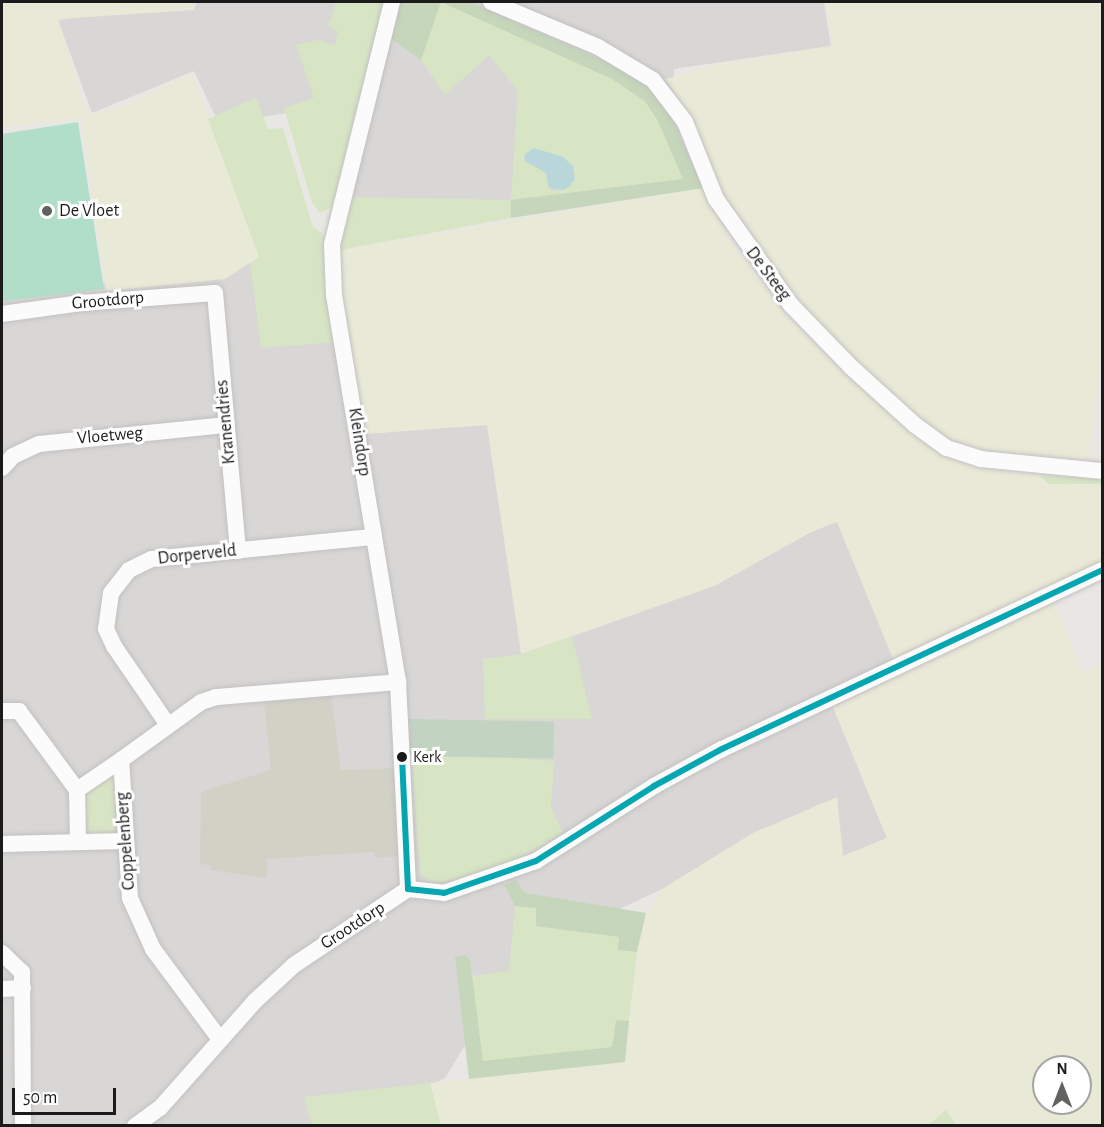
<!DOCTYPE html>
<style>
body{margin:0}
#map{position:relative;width:1104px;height:1127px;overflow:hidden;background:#e9e7e4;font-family:"Alegreya Sans",sans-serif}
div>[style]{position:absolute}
.residential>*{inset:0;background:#d8d7d5}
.construction>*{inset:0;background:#d2d1c6}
.farmland>*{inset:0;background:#e9e9d7}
.grass>*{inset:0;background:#d7e5c4}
.forest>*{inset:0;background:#c5d6ba}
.cemetery>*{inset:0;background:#c3d3c2;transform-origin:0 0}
.pitch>*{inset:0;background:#b1dec9}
.water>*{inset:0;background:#b9d6db}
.roads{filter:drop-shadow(0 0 2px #c2c1c0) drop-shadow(0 0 2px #c2c1c0)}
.minor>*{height:16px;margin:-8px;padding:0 8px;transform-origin:8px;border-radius:8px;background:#fcfbfb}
.bus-1>*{height:6px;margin:-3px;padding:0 3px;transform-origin:3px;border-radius:3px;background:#04a6b2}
.dots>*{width:16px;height:16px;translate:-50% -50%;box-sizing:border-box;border:3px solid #fff;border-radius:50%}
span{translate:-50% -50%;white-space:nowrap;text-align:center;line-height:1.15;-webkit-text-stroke:6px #fff;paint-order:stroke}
.bus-label{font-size:16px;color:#1b1b1b}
.left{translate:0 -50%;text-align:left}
.poi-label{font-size:18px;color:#1b1b1b}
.street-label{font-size:18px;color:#1b1b1b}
.frame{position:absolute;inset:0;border:3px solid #1b1b1b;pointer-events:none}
.north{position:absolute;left:1032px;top:1055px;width:60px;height:60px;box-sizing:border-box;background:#fff;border:2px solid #a4a4a4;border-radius:50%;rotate:0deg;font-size:16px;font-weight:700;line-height:24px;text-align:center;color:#1b1b1b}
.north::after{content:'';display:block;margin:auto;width:21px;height:27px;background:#636261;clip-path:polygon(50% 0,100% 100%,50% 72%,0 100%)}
.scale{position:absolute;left:12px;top:1088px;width:104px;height:27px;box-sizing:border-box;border:3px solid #1b1b1b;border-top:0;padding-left:8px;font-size:18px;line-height:21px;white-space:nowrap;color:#1b1b1b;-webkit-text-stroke:4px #fff;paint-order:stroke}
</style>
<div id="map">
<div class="residential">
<div style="clip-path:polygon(193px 2px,824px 2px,831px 46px,674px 69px,674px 92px,717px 184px,388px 230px,345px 207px,373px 99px,219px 124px,194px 71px,92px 113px,58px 20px)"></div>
<div style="clip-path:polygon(250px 263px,263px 345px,335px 342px,364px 434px,487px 424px,522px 654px,714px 586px,811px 532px,838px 521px,901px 674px,833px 707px,887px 838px,843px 856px,662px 889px,520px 956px,445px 1078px,351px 1125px,2px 1125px,2px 296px)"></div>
</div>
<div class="construction">
<div style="clip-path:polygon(331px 696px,341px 770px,397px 768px,401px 856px,375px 858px,374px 852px,267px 859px,267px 878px,210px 870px,210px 865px,200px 864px,201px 792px,271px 770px,264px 702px)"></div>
</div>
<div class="farmland">
<div style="clip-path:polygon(2px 2px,197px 2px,194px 10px,58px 19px,84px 105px,91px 115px,124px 106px,192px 73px,259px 257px,225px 279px,106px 291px,81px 118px,2px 128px)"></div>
<div style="clip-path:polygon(826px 2px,1102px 2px,1102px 347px,1088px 464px,970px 450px,933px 432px,808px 317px,729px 206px,680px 99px,665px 79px,725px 63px,832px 46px)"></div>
<div style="clip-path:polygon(703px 188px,729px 239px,784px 313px,839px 367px,917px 430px,969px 463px,1039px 475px,1048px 484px,1102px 484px,1102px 561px,893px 659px,837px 522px,811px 532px,714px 586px,521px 654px,487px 425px,364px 434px,342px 295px,340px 250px)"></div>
<div style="clip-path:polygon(evenodd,1054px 602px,1083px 672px,1102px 663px,1102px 1125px,956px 1125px,946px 1111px,928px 1126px,441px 1125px,430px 1083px,625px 1062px,640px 927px,662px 889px,753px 833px,837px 797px,843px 856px,887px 838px,833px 707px,1054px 602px,1044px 1067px,1080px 1067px,1080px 1103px,1044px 1103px,1044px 1067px)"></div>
</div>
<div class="grass">
<div style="clip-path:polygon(336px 2px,381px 2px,382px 9px,332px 207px,320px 213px,312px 203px,284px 108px,314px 98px,296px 45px,318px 40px,335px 45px,338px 31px,328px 26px)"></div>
<div style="clip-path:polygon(evenodd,440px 2px,556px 51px,612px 79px,645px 101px,658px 121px,683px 179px,511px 200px,511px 218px,340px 250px,353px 197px,511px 200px,518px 91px,489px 55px,445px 95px,421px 60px,440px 2px,542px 169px,575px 179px,555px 191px,549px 188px,548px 177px,542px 169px)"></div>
<div style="clip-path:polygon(256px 98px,268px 129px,283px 128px,313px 227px,322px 233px,326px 243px,335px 342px,261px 348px,250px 263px,259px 257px,208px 119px)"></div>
<div style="clip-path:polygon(1039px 475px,1102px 478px,1102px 484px,1048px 484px)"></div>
<div style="clip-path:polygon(572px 636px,592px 719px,485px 719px,483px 659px,521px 654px)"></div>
<div style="clip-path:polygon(476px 755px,554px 761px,551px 808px,563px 832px,519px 859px,460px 879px,429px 883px,420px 872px,412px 756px)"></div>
<div style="clip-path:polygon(115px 773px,118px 826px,109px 835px,91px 836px,85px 828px,85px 795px)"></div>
<div style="clip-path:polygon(515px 906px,536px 908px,536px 926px,620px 937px,618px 950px,637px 952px,629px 1021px,616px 1020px,612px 1047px,483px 1062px,472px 976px,509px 971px)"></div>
<div style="clip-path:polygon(430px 1083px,441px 1125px,312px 1125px,304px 1097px)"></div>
<div style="clip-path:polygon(946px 1110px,956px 1125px,928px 1125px)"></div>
</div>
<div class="forest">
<div style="clip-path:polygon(399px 2px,471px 2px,635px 75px,668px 109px,703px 188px,511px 218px,511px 200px,683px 179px,658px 121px,645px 101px,612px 79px,441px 2px,421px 60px,389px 37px)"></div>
<div style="clip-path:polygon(516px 880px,525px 893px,646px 913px,637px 952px,618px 950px,619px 937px,536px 926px,536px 908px,515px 906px,504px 885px)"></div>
<div style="clip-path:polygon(466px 955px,470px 961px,483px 1061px,612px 1047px,616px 1020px,629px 1021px,625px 1062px,469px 1079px,455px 957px)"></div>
</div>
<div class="cemetery">
<div style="left:408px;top:719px;width:146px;height:37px;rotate:1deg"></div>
</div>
<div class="pitch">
<div style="clip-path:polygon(78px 122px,104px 289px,2px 301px,2px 134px)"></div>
</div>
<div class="water">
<div style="clip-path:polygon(534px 148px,563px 157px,573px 166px,575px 179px,570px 186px,563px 190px,549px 188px,546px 173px,525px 161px,524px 155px)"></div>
</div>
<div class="roads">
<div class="minor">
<div style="left:392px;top:2px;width:249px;rotate:103.9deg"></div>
<div style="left:332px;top:244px;width:51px;rotate:87.8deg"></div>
<div style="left:334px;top:295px;width:392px;rotate:80.6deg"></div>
<div style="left:398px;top:682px;width:207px;rotate:87.2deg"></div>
<div style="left:491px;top:2px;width:116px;rotate:22.8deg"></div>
<div style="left:598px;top:47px;width:64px;rotate:31deg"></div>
<div style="left:653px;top:80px;width:53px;rotate:52.7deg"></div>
<div style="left:685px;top:122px;width:83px;rotate:68.1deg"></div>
<div style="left:716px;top:199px;width:130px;rotate:54.7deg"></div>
<div style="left:791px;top:305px;width:86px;rotate:45.9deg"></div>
<div style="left:851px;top:367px;width:86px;rotate:42.2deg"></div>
<div style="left:915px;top:425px;width:39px;rotate:36deg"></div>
<div style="left:947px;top:448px;width:36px;rotate:18deg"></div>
<div style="left:981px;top:459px;width:122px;rotate:5.7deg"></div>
<div style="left:2px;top:314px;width:80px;rotate:-7.9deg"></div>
<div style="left:81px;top:303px;width:134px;rotate:-4.3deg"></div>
<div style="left:215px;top:293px;width:259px;rotate:84.9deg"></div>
<div style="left:2px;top:468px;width:16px;rotate:-47deg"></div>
<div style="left:13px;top:456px;width:29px;rotate:-25deg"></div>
<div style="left:39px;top:444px;width:189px;rotate:-5.8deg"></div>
<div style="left:2px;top:711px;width:17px"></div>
<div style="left:19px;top:711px;width:98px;rotate:53.7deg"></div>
<div style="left:77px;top:790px;width:52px;rotate:88.9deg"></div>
<div style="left:168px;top:725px;width:96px;rotate:-124.4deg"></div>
<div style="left:114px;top:646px;width:19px;rotate:-115deg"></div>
<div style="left:106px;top:629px;width:36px;rotate:-82deg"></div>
<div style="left:111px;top:593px;width:29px;rotate:-52deg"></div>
<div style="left:129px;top:570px;width:25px;rotate:-26deg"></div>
<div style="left:152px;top:559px;width:223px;rotate:-5.7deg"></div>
<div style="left:77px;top:790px;width:53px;rotate:-34.3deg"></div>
<div style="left:2px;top:844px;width:123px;rotate:-1.4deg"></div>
<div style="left:2px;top:953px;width:28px;rotate:44deg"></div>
<div style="left:22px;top:972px;width:154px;rotate:89.6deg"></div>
<div style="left:2px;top:989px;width:21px;rotate:-3deg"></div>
<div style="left:219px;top:1038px;width:111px;rotate:-126.6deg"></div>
<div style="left:153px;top:949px;width:56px;rotate:-114.3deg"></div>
<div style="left:130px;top:898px;width:138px;rotate:-93.7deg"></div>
<div style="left:121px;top:760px;width:99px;rotate:-35.9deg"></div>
<div style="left:201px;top:702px;width:16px;rotate:-18deg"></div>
<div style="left:216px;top:697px;width:183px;rotate:-4.7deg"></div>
<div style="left:135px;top:1126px;width:31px;rotate:-36deg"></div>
<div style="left:160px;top:1108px;width:143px;rotate:-48.4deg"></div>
<div style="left:255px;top:1001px;width:53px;rotate:-42.7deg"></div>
<div style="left:294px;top:965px;width:137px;rotate:-33.7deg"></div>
<div style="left:408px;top:889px;width:36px;rotate:6deg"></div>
<div style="left:444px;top:893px;width:97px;rotate:-19.2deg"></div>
<div style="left:536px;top:861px;width:140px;rotate:-32.4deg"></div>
<div style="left:654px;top:786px;width:77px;rotate:-28.6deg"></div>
<div style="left:722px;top:749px;width:420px;rotate:-25.2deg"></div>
</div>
</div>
<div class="bus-1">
<div style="left:402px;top:757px;width:132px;rotate:87.4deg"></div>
<div style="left:408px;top:889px;width:36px;rotate:6deg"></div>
<div style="left:444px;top:893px;width:97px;rotate:-19.2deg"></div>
<div style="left:536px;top:861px;width:140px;rotate:-32.4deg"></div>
<div style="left:654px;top:786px;width:77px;rotate:-28.6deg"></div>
<div style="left:722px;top:749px;width:420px;rotate:-25.2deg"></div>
</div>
<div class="dots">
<div style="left:47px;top:211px;background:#636261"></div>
<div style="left:402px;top:757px;background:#1b1b1b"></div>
</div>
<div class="bus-label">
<span class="left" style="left:413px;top:757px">Kerk</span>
</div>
<div class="poi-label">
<span class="left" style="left:59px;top:211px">De Vloet</span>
</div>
<div class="street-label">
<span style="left:768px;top:274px;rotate:53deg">De Steeg</span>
<span style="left:108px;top:301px;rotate:-5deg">Grootdorp</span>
<span style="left:226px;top:422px;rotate:-95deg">Kranendries</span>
<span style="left:110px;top:436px;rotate:-5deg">Vloetweg</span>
<span style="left:359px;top:442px;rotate:81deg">Kleindorp</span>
<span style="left:197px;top:555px;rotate:-6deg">Dorperveld</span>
<span style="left:126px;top:841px;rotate:-94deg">Coppelenberg</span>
<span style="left:353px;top:926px;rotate:-33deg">Grootdorp</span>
</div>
<div class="frame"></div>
<div class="north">N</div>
<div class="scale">50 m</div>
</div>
